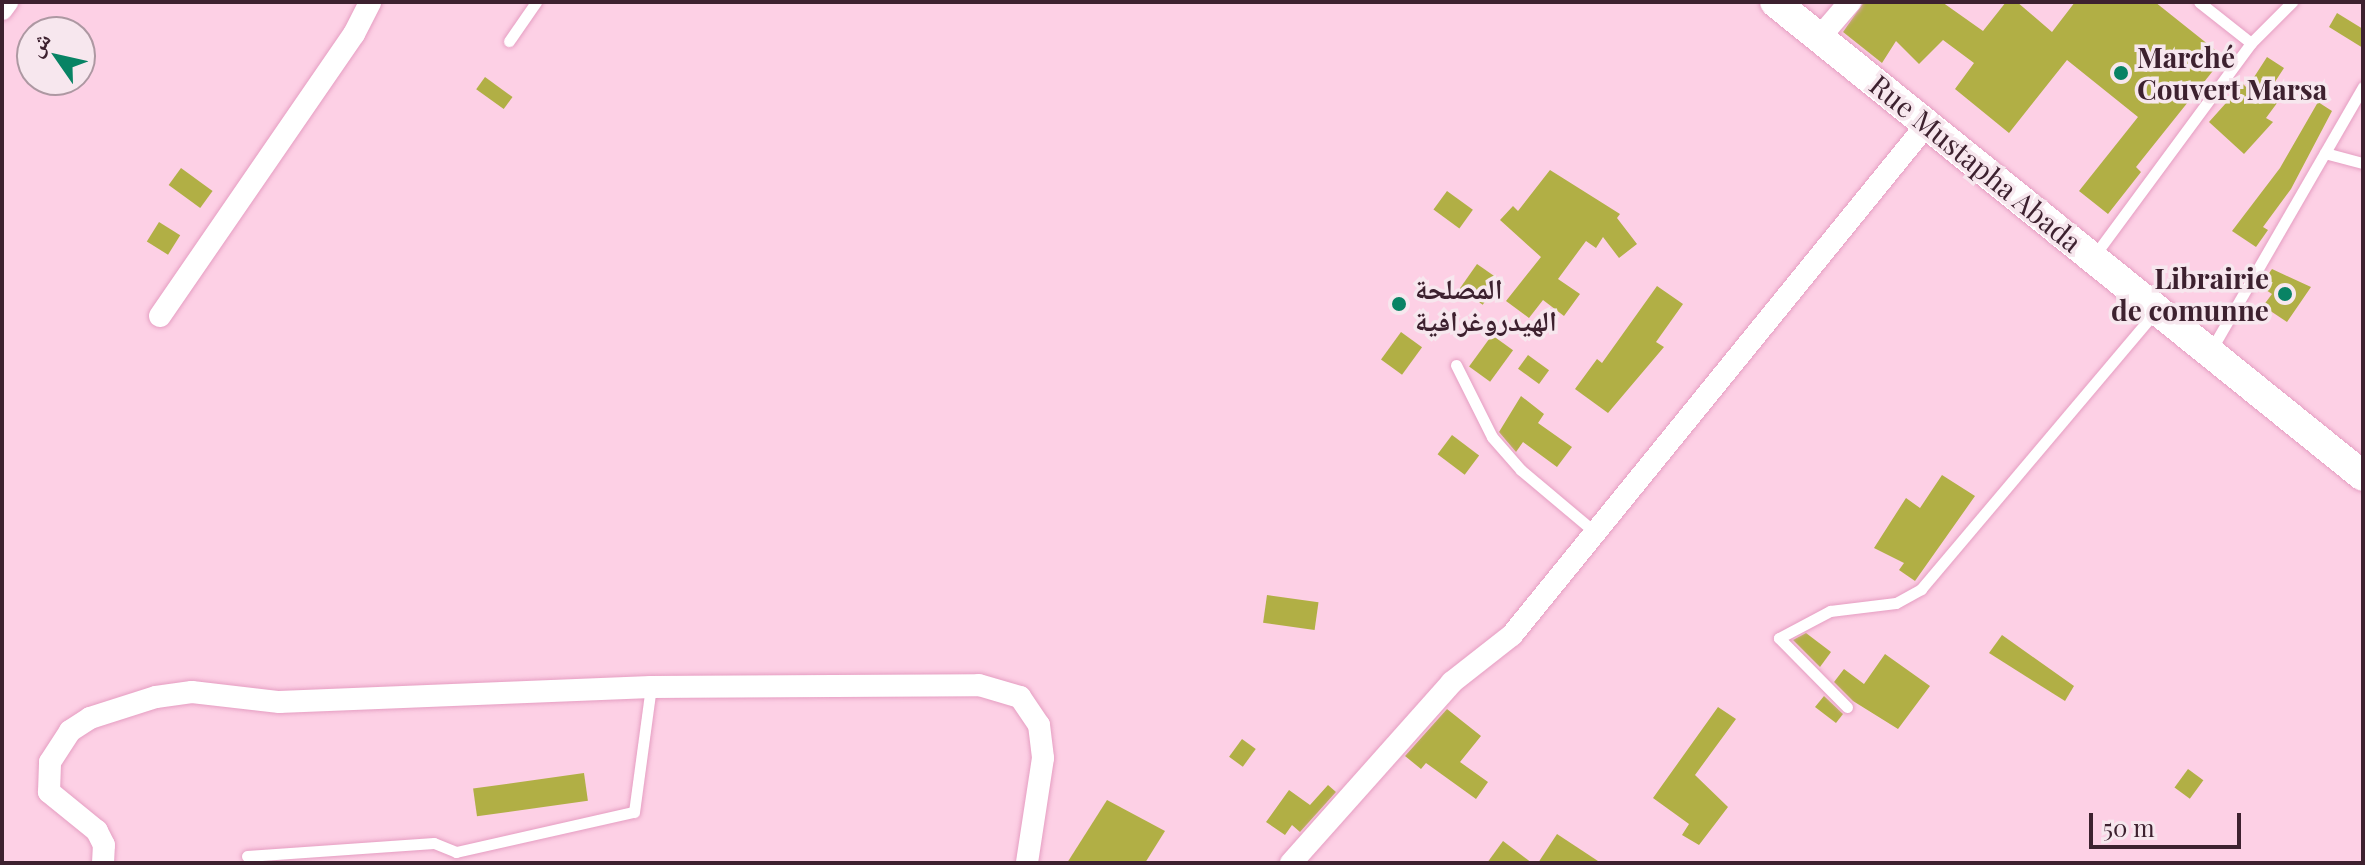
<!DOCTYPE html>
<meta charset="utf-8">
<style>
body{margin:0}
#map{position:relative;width:2365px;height:865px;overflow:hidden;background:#fdd0e5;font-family:"Playfair Display","Noto Naskh Arabic",serif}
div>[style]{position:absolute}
.building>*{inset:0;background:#b1af45;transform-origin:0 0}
.roads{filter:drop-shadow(0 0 2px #e59ec2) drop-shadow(0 0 2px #e59ec2)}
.lane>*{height:11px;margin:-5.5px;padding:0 5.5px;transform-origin:5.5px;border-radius:5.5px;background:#fff}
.street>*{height:22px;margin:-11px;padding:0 11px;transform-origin:11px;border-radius:11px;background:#fff}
.secondary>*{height:30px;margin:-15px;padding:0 15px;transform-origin:15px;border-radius:15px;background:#fff}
.dots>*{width:22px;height:22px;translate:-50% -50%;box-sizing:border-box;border:4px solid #f7e7ee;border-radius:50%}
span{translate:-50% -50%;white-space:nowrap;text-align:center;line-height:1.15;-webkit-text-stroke:7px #f7e7ee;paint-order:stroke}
.poi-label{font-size:28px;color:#3d212f;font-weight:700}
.left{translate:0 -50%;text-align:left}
.right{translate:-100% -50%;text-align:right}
.street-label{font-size:28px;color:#3d212f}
.frame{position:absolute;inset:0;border:4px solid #3d212f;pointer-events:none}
.north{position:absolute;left:16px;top:16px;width:80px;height:80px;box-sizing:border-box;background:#f7e7ee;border:2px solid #ad98a2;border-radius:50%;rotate:304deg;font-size:22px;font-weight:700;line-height:32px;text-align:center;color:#3d212f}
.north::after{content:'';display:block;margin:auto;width:28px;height:36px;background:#088364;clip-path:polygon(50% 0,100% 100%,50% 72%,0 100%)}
.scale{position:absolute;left:2089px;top:813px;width:152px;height:36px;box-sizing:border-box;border:4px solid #3d212f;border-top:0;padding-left:10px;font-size:24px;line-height:28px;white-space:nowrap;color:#3d212f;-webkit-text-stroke:6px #f7e7ee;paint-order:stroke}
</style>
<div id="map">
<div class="building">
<div style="clip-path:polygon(1864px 2px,1942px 2px,1983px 31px,2006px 2px,2017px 2px,2052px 32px,2075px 2px,2155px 2px,2224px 57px,2136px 167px,2141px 172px,2108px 214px,2079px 191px,2138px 117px,2067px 60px,2009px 133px,1955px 89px,1974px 63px,1943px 40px,1919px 64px,1896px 41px,1882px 63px,1843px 32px)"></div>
<div style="clip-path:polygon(2337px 13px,2363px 29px,2363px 48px,2329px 27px)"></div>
<div style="clip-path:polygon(2267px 57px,2284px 68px,2269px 91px,2280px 99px,2266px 118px,2273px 122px,2244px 154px,2209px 122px,2243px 84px,2247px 88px)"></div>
<div style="left:485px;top:77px;width:34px;height:15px;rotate:36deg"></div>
<div style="clip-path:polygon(2318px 102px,2332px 111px,2291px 189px,2263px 227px,2268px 230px,2256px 247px,2232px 231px,2280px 168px)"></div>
<div style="left:181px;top:168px;width:39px;height:21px;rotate:36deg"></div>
<div style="clip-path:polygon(1550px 170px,1620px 214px,1617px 218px,1637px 244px,1619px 258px,1603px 237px,1596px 248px,1586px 241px,1558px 279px,1580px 294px,1564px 316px,1543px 300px,1529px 318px,1506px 301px,1541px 257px,1500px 220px,1513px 206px,1518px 211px)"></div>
<div style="left:1447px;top:191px;width:32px;height:23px;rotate:36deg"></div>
<div style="left:159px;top:222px;width:25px;height:23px;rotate:32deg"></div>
<div style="left:1477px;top:264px;width:28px;height:30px;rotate:35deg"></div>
<div style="clip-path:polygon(2272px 269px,2311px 287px,2287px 322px,2263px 306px,2272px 294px,2260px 286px)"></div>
<div style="clip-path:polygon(1657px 286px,1683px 304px,1656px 342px,1664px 347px,1608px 413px,1575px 389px,1597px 359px,1602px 363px)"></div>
<div style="left:1401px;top:332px;width:26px;height:34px;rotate:36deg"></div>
<div style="left:1492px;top:335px;width:26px;height:39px;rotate:36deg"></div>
<div style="left:1528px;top:355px;width:26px;height:17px;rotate:36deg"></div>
<div style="clip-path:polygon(1521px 396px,1544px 414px,1538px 423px,1572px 447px,1557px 467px,1523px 442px,1516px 452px,1499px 432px)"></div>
<div style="left:1452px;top:435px;width:34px;height:24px;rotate:37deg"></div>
<div style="clip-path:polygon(1942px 475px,1975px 496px,1915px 581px,1899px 570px,1904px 563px,1874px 548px,1906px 498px,1920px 508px)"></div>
<div style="left:1267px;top:595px;width:52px;height:28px;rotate:8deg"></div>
<div style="clip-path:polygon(1806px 633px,1831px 652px,1820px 667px,1793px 640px)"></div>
<div style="clip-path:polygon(2002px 635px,2074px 686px,2065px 701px,1989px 653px)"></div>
<div style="clip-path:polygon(1885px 654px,1930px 686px,1898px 729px,1853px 701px,1834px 682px,1844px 669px,1864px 684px)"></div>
<div style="clip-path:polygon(1824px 696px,1843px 714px,1836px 723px,1815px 707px)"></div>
<div style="clip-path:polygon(1718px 707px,1736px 719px,1695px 775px,1728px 807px,1699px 845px,1682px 835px,1689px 824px,1653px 798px)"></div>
<div style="clip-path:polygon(1447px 709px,1481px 736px,1460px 762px,1488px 782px,1476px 799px,1426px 763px,1421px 769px,1405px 756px)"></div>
<div style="left:1242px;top:739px;width:17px;height:22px;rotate:36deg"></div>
<div style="left:2188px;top:769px;width:19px;height:23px;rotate:36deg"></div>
<div style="left:584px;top:773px;width:28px;height:112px;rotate:82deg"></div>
<div style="clip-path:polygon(1328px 785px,1336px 792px,1300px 832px,1292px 825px,1285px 835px,1266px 822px,1289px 790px,1310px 805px)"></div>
<div style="clip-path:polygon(1107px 800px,1165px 831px,1145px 863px,1067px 863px)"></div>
<div style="clip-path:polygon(1557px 834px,1601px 863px,1538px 863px)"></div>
<div style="clip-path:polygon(1503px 841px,1532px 863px,1487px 863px)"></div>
</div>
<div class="roads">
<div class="lane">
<div style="left:509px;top:41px;width:47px;rotate:-55.3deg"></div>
<div style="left:2251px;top:43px;width:58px;rotate:-45deg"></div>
<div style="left:2325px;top:153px;width:39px;rotate:15deg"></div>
<div style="left:2094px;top:256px;width:265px;rotate:-53.6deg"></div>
<div style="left:2251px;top:43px;width:66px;rotate:-141.7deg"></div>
<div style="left:2211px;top:350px;width:304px;rotate:-60deg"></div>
<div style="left:1456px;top:365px;width:80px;rotate:63.4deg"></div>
<div style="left:1492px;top:437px;width:44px;rotate:48.7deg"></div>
<div style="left:1521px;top:470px;width:99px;rotate:40.1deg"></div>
<div style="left:1847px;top:707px;width:97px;rotate:-134.6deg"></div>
<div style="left:1779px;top:638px;width:58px;rotate:-27.9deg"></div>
<div style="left:1830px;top:611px;width:66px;rotate:-6.9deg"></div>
<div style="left:1896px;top:603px;width:29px;rotate:-29deg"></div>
<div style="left:1921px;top:589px;width:363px;rotate:-49.8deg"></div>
<div style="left:247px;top:856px;width:187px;rotate:-4deg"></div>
<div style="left:434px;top:843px;width:24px;rotate:22deg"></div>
<div style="left:456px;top:852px;width:182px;rotate:-12.7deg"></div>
<div style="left:634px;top:812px;width:126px;rotate:-82.3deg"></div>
</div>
<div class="street">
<div style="left:2px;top:9px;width:9px;rotate:-54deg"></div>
<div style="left:1819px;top:38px;width:48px;rotate:-49.3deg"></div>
<div style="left:160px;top:316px;width:342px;rotate:-55.5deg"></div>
<div style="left:354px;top:34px;width:36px;rotate:-63deg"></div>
<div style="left:103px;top:863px;width:18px;rotate:-87deg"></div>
<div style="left:104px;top:845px;width:16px;rotate:-117deg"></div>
<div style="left:97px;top:831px;width:62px;rotate:-140.9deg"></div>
<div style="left:49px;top:792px;width:30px;rotate:-88deg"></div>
<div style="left:50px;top:762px;width:37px;rotate:-57deg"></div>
<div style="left:70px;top:731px;width:24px;rotate:-33deg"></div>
<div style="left:90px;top:718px;width:69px;rotate:-17.7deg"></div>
<div style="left:156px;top:697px;width:36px;rotate:-8deg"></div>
<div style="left:192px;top:692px;width:88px;rotate:6.6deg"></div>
<div style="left:279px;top:702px;width:372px;rotate:-2.3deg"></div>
<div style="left:651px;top:687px;width:328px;rotate:-0.3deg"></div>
<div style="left:979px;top:685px;width:43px;rotate:16.3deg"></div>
<div style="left:1020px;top:697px;width:34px;rotate:56deg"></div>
<div style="left:1039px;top:725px;width:33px;rotate:83deg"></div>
<div style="left:1043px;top:758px;width:106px;rotate:98.7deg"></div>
<div style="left:1291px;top:863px;width:242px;rotate:-48.3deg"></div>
<div style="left:1452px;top:682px;width:76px;rotate:-38.1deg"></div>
<div style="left:1512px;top:635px;width:660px;rotate:-50.91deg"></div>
</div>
<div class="secondary">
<div style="left:1775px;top:2px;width:755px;rotate:38.87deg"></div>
</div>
</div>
<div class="dots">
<div style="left:2121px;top:73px;background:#088364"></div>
<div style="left:2285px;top:294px;background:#088364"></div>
<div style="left:1399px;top:304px;background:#088364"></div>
</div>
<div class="poi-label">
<span class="left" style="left:2137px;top:73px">Marché<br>Couvert Marsa</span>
<span class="right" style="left:2269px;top:294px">Librairie<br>de comunne</span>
<span class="left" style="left:1415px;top:304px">المصلحة<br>الهيدروغرافية</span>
</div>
<div class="street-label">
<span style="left:1976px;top:163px;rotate:39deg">Rue Mustapha Abada</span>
</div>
<div class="frame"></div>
<div class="north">ش</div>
<div class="scale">50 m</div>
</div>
